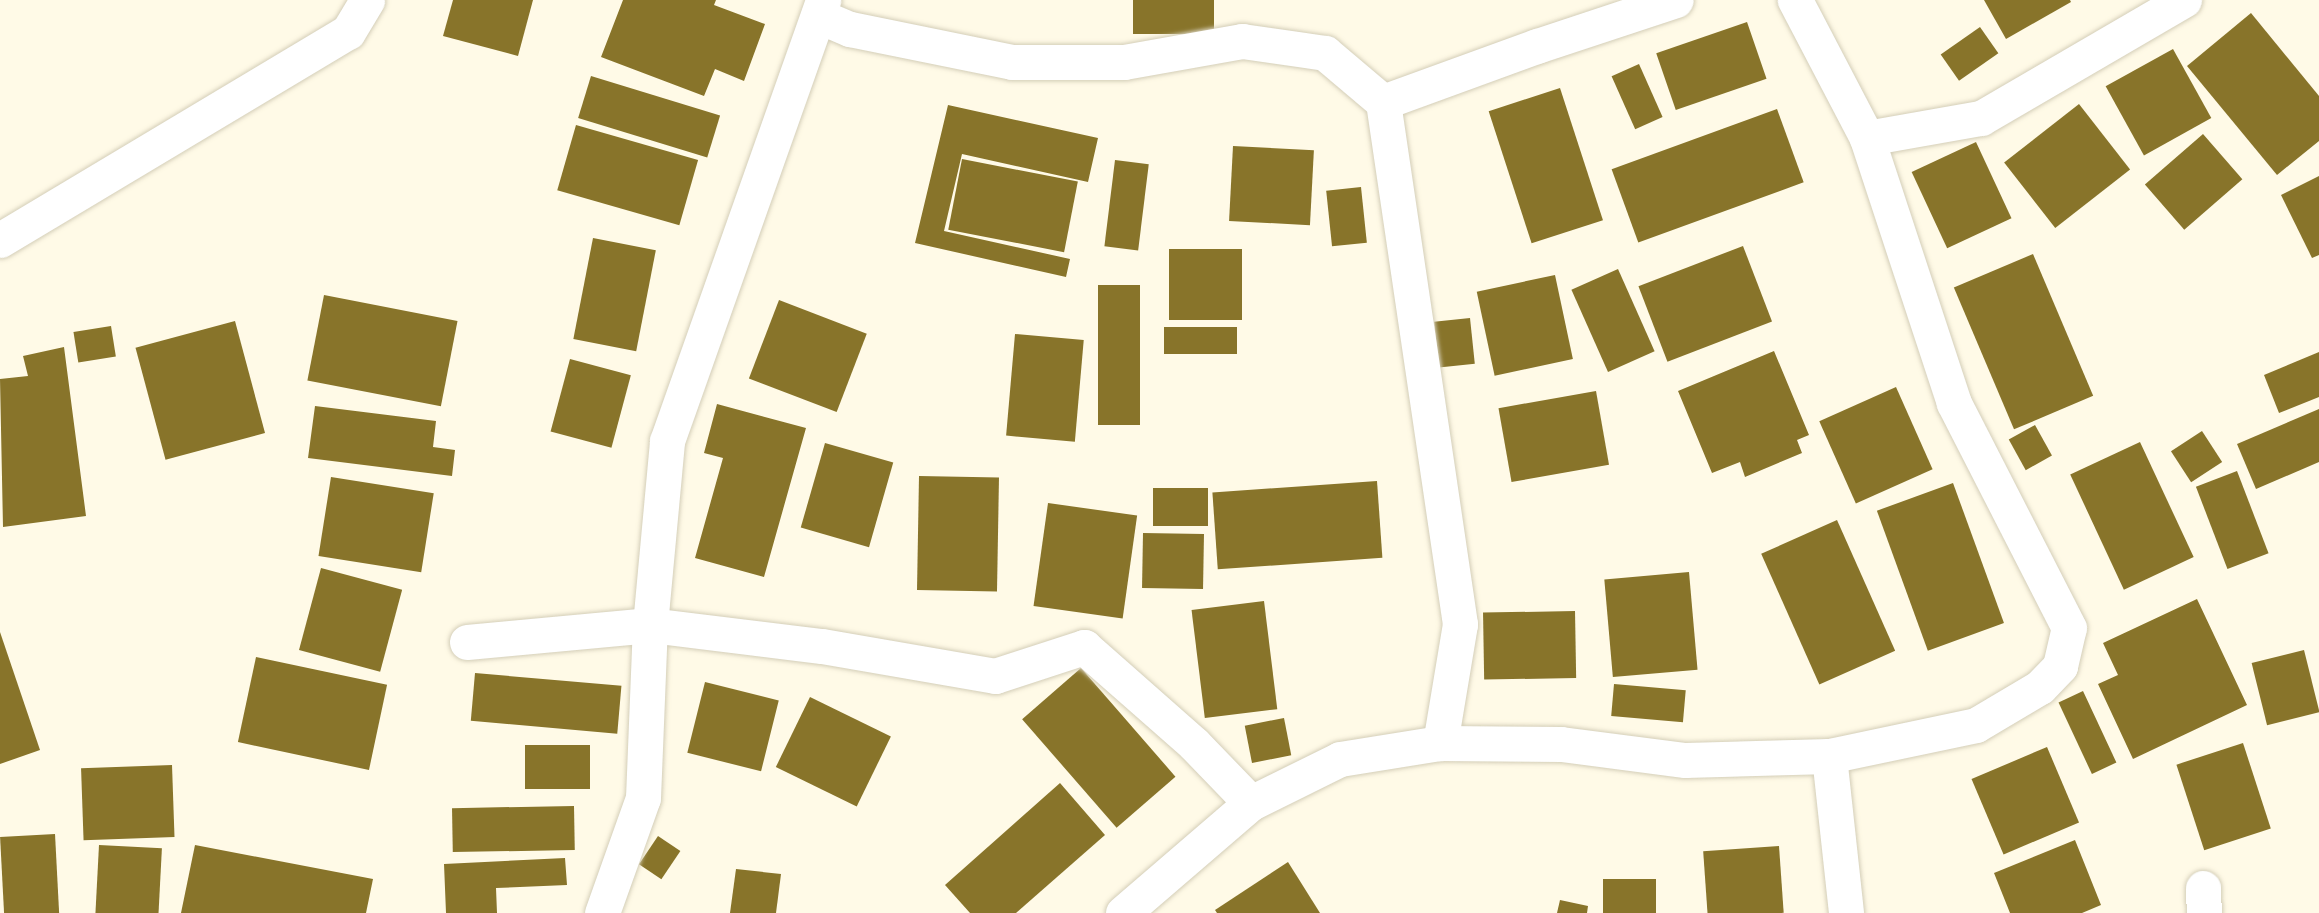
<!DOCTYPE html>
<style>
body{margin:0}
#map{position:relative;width:2319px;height:913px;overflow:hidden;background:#fffae7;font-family:"IBM Plex Sans",sans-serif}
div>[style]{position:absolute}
.building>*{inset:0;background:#88742a;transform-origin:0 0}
.roads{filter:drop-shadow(0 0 2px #d4ceb8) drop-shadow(0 0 2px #d4ceb8)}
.street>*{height:35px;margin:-17.5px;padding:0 17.5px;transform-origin:17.5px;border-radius:17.5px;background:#fff}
span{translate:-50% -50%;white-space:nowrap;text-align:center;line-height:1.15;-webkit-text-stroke:7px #fff;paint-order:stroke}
</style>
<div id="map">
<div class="building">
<div style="clip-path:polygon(453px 0,533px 0,518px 56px,443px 36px)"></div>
<div style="clip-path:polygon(623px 0,716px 0,714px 5px,765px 24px,744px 81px,715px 69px,704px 96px,601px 57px)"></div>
<div style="left:1133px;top:0;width:81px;height:34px"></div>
<div style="clip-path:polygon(1984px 0,2070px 0,2071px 2px,2006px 39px)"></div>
<div style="clip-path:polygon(2251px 13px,2319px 96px,2319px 141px,2277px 175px,2187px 66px)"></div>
<div style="left:1747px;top:22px;width:60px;height:96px;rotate:71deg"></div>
<div style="left:1980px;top:27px;width:32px;height:48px;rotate:55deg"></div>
<div style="left:2173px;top:49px;width:79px;height:77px;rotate:61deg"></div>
<div style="left:1639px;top:64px;width:58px;height:30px;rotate:66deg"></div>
<div style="left:591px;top:76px;width:135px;height:44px;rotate:17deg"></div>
<div style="left:1560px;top:88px;width:139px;height:75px;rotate:72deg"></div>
<div style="left:2079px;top:104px;width:83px;height:95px;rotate:52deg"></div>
<div style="clip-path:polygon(948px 105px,1098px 138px,1088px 182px,962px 154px,944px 231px,1070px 259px,1066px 277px,915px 243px)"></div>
<div style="left:1777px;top:109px;width:78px;height:176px;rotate:70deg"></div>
<div style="left:576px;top:125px;width:127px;height:68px;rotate:16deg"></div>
<div style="left:2203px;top:134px;width:60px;height:77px;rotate:49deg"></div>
<div style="left:1976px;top:142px;width:84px;height:71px;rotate:65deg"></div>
<div style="left:1233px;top:146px;width:81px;height:75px;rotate:3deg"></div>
<div style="left:962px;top:159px;width:118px;height:72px;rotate:11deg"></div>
<div style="left:1115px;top:160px;width:34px;height:87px;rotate:7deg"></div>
<div style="clip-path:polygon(2319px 176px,2319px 255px,2312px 258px,2281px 195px)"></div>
<div style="left:1361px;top:187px;width:56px;height:35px;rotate:84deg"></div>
<div style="left:593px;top:238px;width:64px;height:103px;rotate:11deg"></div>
<div style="left:1743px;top:246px;width:81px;height:112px;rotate:69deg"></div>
<div style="left:1169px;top:249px;width:73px;height:71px"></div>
<div style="left:2033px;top:254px;width:154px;height:86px;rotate:67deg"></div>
<div style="left:1618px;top:269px;width:90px;height:51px;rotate:66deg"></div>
<div style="left:1555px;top:275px;width:86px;height:80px;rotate:78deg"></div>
<div style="left:1140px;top:285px;width:140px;height:42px;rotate:90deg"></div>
<div style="left:324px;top:295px;width:136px;height:87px;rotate:11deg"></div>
<div style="left:779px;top:300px;width:94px;height:84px;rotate:21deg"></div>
<div style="left:1470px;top:318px;width:46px;height:36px;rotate:84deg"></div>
<div style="left:235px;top:321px;width:116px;height:103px;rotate:75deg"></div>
<div style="left:111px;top:326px;width:31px;height:38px;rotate:81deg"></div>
<div style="left:1164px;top:327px;width:73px;height:27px"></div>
<div style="left:1015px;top:334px;width:69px;height:102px;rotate:5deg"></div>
<div style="clip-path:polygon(64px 347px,86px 516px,3px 527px,0 379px,28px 376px,23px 356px)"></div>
<div style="clip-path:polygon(1774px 351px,1809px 435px,1797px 440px,1802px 453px,1745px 477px,1740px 462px,1712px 473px,1678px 391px)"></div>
<div style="clip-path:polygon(2319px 352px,2319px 397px,2279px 413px,2264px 375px)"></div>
<div style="left:570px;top:359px;width:63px;height:75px;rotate:15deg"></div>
<div style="left:1896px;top:387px;width:90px;height:84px;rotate:66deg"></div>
<div style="left:1596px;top:391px;width:75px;height:99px;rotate:80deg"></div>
<div style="clip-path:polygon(717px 404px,806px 428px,764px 577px,695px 558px,723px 458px,704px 453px)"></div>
<div style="clip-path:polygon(315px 406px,436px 421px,433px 447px,455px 450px,452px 476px,308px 458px)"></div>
<div style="clip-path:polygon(2319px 409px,2319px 462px,2256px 489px,2237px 444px)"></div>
<div style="left:2035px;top:425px;width:35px;height:30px;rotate:61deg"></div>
<div style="left:2202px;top:431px;width:37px;height:37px;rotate:57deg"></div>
<div style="left:2140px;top:442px;width:127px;height:77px;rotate:65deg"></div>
<div style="left:825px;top:443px;width:71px;height:88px;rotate:16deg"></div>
<div style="left:2237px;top:471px;width:88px;height:44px;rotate:69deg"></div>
<div style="left:919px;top:476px;width:80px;height:114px;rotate:1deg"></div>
<div style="left:331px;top:477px;width:104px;height:80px;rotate:9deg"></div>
<div style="left:1377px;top:481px;width:77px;height:165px;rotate:86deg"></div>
<div style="left:1953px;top:483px;width:149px;height:81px;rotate:70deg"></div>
<div style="left:1153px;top:488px;width:55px;height:38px"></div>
<div style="left:1048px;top:503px;width:90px;height:104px;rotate:8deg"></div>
<div style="left:1837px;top:520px;width:143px;height:83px;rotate:66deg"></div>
<div style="left:1143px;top:533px;width:61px;height:55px;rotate:1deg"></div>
<div style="left:321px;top:568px;width:84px;height:85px;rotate:15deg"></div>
<div style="left:1689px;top:572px;width:98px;height:85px;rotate:85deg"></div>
<div style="clip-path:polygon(2197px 599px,2247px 705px,2133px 759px,2098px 684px,2118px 675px,2103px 643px)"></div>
<div style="left:1264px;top:601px;width:109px;height:73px;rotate:83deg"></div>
<div style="left:1575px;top:611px;width:67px;height:92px;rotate:89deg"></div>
<div style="clip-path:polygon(0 632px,40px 750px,0 764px)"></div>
<div style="left:2304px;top:650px;width:64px;height:54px;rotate:76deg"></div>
<div style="left:256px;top:657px;width:134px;height:87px;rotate:12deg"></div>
<div style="left:1081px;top:668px;width:144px;height:78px;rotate:49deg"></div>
<div style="left:475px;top:673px;width:147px;height:48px;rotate:5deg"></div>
<div style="left:705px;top:682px;width:76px;height:73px;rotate:14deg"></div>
<div style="left:1614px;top:684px;width:72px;height:32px;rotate:5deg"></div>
<div style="left:2083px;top:691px;width:79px;height:27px;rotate:65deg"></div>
<div style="left:810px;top:697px;width:90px;height:78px;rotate:26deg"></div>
<div style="left:1284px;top:718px;width:38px;height:40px;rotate:79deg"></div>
<div style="left:2243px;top:743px;width:90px;height:70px;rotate:72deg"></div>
<div style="left:590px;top:745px;width:44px;height:65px;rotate:90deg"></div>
<div style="left:2047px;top:747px;width:82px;height:82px;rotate:67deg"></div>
<div style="left:172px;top:765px;width:72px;height:91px;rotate:88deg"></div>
<div style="clip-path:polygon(1060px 783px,1105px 835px,1016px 913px,970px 913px,945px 885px)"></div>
<div style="left:574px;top:806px;width:44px;height:122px;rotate:89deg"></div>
<div style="left:55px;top:834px;width:79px;height:55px;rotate:87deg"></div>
<div style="left:658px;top:836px;width:27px;height:34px;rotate:34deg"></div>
<div style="clip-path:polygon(2075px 840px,2101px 905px,2082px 913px,2010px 913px,1994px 873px)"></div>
<div style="left:99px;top:845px;width:63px;height:68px;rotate:3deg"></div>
<div style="clip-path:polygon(195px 845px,373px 879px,366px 913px,181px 913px)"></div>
<div style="left:1779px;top:846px;width:67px;height:76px;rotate:86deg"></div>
<div style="clip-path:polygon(565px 858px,567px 885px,496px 888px,497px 913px,446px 913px,444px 864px)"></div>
<div style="clip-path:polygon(1288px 862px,1320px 913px,1217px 913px,1215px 910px)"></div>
<div style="clip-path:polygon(736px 869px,781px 874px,776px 913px,730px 913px)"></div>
<div style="left:1603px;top:879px;width:53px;height:34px"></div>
<div style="clip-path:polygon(1560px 900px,1588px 906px,1587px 913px,1557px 913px)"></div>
</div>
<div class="roads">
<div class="street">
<div style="left:819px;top:16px;width:34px;rotate:23deg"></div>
<div style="left:850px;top:29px;width:165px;rotate:11.5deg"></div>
<div style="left:1012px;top:62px;width:112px"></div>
<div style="left:1124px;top:62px;width:120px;rotate:-10.1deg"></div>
<div style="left:1242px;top:41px;width:84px;rotate:8.2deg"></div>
<div style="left:1325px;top:53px;width:76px;rotate:40.2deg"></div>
<div style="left:1383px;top:102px;width:528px;rotate:81.61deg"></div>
<div style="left:1460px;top:624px;width:121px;rotate:99.5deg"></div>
<div style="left:1383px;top:102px;width:164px;rotate:-20deg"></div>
<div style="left:1537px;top:46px;width:146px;rotate:-18.3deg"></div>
<div style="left:1867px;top:138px;width:116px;rotate:-10deg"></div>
<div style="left:1981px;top:118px;width:235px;rotate:-30.2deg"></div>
<div style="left:0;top:240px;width:405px;rotate:-30.9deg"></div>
<div style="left:348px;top:32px;width:37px;rotate:-59deg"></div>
<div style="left:467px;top:642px;width:184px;rotate:-5.3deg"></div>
<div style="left:650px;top:625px;width:173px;rotate:7deg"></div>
<div style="left:822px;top:646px;width:176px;rotate:9.8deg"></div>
<div style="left:995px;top:676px;width:94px;rotate:-18deg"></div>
<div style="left:1084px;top:647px;width:147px;rotate:41.4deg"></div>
<div style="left:1194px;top:744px;width:82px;rotate:46deg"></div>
<div style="left:1829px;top:756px;width:158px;rotate:83.8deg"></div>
<div style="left:2203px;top:888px;width:25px;rotate:88deg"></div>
<div style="left:602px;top:913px;width:122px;rotate:-70.4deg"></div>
<div style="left:643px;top:798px;width:173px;rotate:-87.7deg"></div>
<div style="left:650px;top:625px;width:185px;rotate:-84.7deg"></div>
<div style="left:667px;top:441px;width:468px;rotate:-70.5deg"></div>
<div style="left:1123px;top:913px;width:169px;rotate:-40.7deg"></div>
<div style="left:1251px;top:803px;width:99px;rotate:-26.3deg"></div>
<div style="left:1340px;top:759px;width:101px;rotate:-9.1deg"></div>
<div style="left:1440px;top:743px;width:121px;rotate:0.5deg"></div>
<div style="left:1561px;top:744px;width:125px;rotate:7.4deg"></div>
<div style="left:1685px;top:760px;width:144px;rotate:-1.6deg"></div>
<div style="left:1829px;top:756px;width:150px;rotate:-11.9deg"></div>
<div style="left:1976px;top:725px;width:74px;rotate:-30.7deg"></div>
<div style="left:2040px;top:687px;width:29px;rotate:-46deg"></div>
<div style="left:2060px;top:666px;width:39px;rotate:-77deg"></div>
<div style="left:2069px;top:628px;width:253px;rotate:-117.1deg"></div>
<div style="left:1954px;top:403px;width:279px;rotate:-108.2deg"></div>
<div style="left:1867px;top:138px;width:156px;rotate:-117.6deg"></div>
</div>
</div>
</div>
